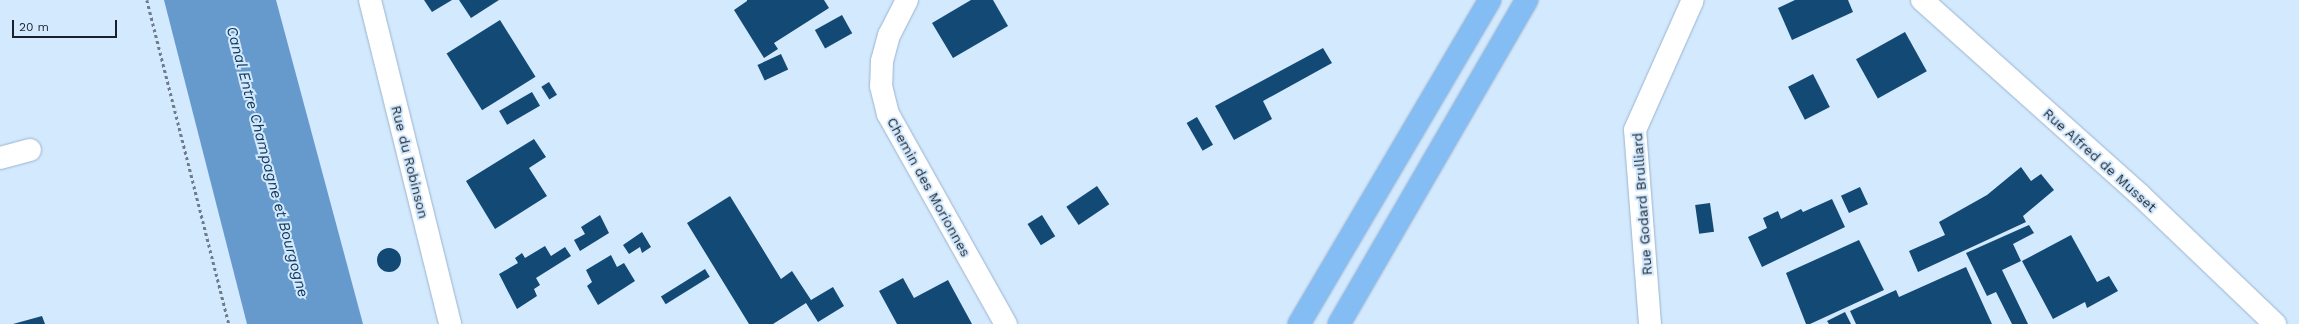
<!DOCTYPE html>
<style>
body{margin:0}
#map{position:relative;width:2299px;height:324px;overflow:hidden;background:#d3e9fe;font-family:"Work Sans",sans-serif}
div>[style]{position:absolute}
.water>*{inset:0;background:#669acc}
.building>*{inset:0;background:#134975;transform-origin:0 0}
.round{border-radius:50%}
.path>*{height:2.5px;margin-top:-1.25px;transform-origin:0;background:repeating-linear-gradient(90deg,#6e7c8b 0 3px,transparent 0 6px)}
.roads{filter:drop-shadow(0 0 1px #9bb4cd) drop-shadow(0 0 1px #9bb4cd)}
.minor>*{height:22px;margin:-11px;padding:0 11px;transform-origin:11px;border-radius:11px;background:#fff}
.highway>*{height:22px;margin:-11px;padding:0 11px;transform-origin:11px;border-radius:11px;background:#84bdf4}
span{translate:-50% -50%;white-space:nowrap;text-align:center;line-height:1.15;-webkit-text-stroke:4px #d3e9fe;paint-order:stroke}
.street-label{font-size:14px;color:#19222c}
.water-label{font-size:15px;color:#0e3657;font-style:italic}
.scale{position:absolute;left:12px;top:20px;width:105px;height:18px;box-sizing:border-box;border:2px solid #19222c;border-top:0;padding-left:5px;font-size:12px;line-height:14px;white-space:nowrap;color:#19222c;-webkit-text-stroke:3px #d3e9fe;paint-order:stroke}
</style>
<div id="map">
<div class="water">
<div style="clip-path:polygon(164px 0,276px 0,363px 324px,247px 324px)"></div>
</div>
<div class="building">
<div style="clip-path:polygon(424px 0,452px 0,432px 12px)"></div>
<div style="clip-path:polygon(459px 0,499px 0,471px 18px)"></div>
<div style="clip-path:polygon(747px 0,824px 0,829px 8px,774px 43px,778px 49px,764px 58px,734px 10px,747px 1px)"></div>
<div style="clip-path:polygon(971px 0,993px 0,1008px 26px,953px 58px,932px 23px)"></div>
<div style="clip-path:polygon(1795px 0,1848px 0,1853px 12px,1792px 40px,1778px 8px)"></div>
<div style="left:842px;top:15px;width:21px;height:31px;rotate:61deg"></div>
<div style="left:500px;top:20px;width:67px;height:63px;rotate:58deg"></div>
<div style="left:1905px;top:32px;width:45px;height:56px;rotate:61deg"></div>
<div style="clip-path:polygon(1323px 48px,1332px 63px,1263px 101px,1272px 119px,1234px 140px,1215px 106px)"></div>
<div style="left:781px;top:54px;width:17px;height:26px;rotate:65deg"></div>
<div style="left:1813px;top:74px;width:37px;height:28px;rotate:63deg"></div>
<div style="left:549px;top:82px;width:15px;height:9px;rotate:58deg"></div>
<div style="left:532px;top:92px;width:16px;height:38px;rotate:60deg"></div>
<div style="left:1197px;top:117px;width:32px;height:12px;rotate:60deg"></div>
<div style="clip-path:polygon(534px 139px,546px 157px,529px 168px,547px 196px,495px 229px,466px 181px)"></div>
<div style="clip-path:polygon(2021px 167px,2031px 181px,2041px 174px,2054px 190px,2023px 216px,2026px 222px,1918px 272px,1909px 251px,1945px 235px,1939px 222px,1987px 195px)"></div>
<div style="left:1097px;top:186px;width:22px;height:37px;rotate:56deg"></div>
<div style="left:1860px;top:187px;width:19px;height:21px;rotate:65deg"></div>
<div style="clip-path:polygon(730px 196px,781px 279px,792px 271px,811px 300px,833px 287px,844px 306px,818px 322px,806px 303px,773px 324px,749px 324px,687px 223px)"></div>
<div style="clip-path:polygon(1832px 199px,1845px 227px,1762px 267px,1748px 237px,1767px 228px,1763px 218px,1778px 211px,1781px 219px,1801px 209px,1803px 212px)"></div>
<div style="left:1710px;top:203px;width:29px;height:15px;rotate:82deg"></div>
<div style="clip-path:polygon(600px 215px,609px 233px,580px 251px,574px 240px,585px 234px,581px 227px)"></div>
<div style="left:1042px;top:215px;width:25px;height:17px;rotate:58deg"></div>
<div style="clip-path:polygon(2029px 225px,2034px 233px,2013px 244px,2021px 261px,2002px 270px,2028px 324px,2012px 324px,1996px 292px,1987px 296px,1966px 253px)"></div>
<div style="clip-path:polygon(642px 232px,651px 247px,642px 253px,640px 247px,629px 254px,623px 245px)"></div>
<div style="clip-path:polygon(2071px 235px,2097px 282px,2109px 276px,2118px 291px,2087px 308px,2085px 302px,2053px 319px,2022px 261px)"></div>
<div style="clip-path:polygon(1859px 240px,1884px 290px,1810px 324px,1806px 324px,1786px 273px)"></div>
<div style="clip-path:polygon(545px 246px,551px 256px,565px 247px,571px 256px,536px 278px,540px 285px,534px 289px,537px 296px,517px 309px,499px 274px,518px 263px,515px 258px,522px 253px,525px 258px)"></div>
<div class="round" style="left:377px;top:248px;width:24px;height:24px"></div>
<div style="clip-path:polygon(611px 255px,617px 267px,624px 263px,635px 281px,598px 305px,587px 286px,592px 282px,586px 270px)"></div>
<div style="clip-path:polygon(1966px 267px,1992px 324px,1856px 324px,1850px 311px,1896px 290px,1899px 297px)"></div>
<div style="left:705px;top:269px;width:9px;height:52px;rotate:58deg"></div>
<div style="clip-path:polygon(903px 278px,914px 298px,948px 280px,972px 324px,897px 324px,879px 291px)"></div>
<div style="clip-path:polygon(1845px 312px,1851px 324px,1829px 324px,1827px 321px)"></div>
<div style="clip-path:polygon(42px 316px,45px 324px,13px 324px)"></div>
</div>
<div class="path">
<div style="left:147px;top:0;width:334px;rotate:75.8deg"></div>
</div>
<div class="roads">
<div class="minor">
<div style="left:370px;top:0;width:334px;rotate:76.1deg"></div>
<div style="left:907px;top:0;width:39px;rotate:117deg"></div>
<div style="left:889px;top:35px;width:27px;rotate:105deg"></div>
<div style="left:882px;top:61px;width:25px;rotate:92deg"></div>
<div style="left:881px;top:86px;width:29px;rotate:76deg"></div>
<div style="left:888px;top:114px;width:241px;rotate:60.7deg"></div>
<div style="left:1922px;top:0;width:292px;rotate:41.8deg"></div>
<div style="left:2140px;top:195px;width:187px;rotate:43.7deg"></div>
<div style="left:0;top:158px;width:31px;rotate:-15deg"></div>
<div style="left:1650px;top:324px;width:195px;rotate:-94.4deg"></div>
<div style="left:1635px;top:130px;width:142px;rotate:-66deg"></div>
</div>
<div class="highway">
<div style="left:1299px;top:324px;width:376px;rotate:-59.5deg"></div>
<div style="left:1339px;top:324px;width:375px;rotate:-59.9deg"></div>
</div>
</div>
<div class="street-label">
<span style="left:2100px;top:160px;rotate:42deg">Rue Alfred de Musset</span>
<span style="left:410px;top:162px;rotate:76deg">Rue du Robinson</span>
<span style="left:929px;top:187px;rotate:61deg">Chemin des Morionnes</span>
<span style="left:1642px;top:204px;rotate:-94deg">Rue Godard Brulliard</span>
</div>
<div class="water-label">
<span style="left:267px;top:162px;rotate:75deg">Canal Entre Champagne et Bourgogne</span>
</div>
<div class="scale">20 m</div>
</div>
